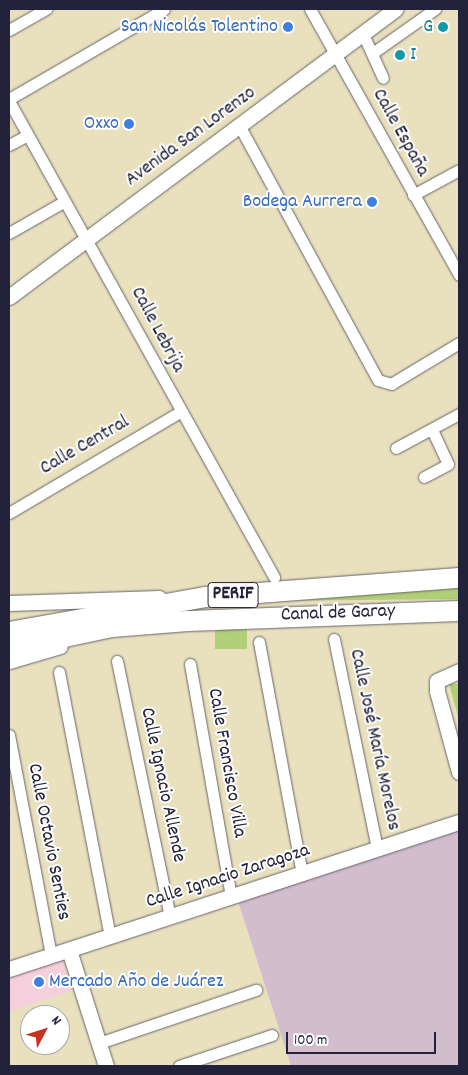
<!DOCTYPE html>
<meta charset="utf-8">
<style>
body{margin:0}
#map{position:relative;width:468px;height:1075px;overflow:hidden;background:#e9e1be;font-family:Dekko,sans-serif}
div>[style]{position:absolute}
.built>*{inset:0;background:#f5cfdb}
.industrial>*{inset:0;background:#d1bdcc}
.green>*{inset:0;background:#b1cf76;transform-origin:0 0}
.roads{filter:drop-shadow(0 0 1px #686569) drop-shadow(0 0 1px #686569)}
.street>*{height:11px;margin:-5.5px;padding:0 5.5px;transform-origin:5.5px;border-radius:5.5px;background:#fff}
.secondary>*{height:15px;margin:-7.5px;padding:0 7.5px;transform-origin:7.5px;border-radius:7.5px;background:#fff}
.highway>*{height:20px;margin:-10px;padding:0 10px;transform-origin:10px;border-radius:10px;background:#fff}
.dots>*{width:14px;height:14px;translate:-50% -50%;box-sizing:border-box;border:2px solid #fff;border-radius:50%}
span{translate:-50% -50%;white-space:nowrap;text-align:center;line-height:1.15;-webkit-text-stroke:4px #fff;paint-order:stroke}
.shield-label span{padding:1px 4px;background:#fff;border:1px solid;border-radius:4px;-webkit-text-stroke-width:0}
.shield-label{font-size:19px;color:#22223b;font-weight:700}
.shop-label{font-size:20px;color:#366cbe}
.right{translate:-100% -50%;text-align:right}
.left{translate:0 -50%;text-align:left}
.culture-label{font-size:20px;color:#0d838f}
.street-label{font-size:20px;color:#22223b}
.frame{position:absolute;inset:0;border:10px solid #22223b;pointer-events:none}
.north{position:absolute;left:20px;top:1005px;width:50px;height:50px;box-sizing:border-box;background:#fff;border:1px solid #a7a7b1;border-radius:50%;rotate:50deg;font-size:14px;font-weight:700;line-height:20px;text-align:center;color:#22223b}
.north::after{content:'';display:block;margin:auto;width:18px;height:22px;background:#c8321e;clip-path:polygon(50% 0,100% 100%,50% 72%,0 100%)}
.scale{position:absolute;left:286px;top:1032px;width:150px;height:22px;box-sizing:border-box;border:2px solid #22223b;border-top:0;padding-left:6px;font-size:15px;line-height:18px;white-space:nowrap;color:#22223b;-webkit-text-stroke:4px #fff;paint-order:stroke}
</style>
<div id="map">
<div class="built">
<div style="clip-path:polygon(61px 956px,73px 990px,9px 1012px,9px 974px)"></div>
</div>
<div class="industrial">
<div style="clip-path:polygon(459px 830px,459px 1066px,291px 1066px,238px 901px)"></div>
</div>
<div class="green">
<div style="clip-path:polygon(459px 586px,459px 599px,262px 601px)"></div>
<div style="left:215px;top:628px;width:32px;height:21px"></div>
<div style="clip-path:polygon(449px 684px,459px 684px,459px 720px)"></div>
</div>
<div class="roads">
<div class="street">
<div style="left:310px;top:9px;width:305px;rotate:60.7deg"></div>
<div style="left:9px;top:30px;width:43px;rotate:-29.6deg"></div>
<div style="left:363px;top:34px;width:48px;rotate:65.6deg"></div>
<div style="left:374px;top:52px;width:75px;rotate:-35.2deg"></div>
<div style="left:9px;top:99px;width:179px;rotate:-30.1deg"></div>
<div style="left:9px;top:101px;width:545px;rotate:60.89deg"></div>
<div style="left:240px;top:127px;width:288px;rotate:61.4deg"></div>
<div style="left:378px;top:380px;width:14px;rotate:17deg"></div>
<div style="left:391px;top:384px;width:79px;rotate:-31.1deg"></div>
<div style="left:9px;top:145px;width:21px;rotate:-28deg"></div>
<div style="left:413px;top:195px;width:52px;rotate:-28.5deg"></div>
<div style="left:9px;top:233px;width:64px;rotate:-29.7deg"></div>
<div style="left:396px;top:448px;width:72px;rotate:-28.4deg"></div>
<div style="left:424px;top:477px;width:27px;rotate:-28deg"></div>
<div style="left:448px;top:464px;width:38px;rotate:-115deg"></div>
<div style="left:9px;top:513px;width:199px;rotate:-30.6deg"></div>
<div style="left:334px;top:639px;width:213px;rotate:78.4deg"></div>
<div style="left:259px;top:642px;width:235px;rotate:79.5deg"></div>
<div style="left:117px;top:661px;width:261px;rotate:78.3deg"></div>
<div style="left:190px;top:664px;width:237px;rotate:80deg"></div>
<div style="left:59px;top:672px;width:269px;rotate:79.1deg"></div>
<div style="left:9px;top:735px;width:224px;rotate:79.2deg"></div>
<div style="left:99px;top:1043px;width:166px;rotate:-18.7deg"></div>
<div style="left:179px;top:1066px;width:98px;rotate:-18.4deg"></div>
</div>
<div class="secondary">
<div style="left:9px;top:297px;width:482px;rotate:-36.7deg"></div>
<div style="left:9px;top:603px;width:150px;rotate:-1.9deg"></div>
<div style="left:9px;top:661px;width:53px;rotate:-16.4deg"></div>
<div style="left:459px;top:671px;width:24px;rotate:156deg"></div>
<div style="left:437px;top:681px;width:10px;rotate:90deg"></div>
<div style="left:437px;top:691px;width:84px;rotate:74.8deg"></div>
<div style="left:69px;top:950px;width:122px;rotate:72.3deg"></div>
<div style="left:9px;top:969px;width:473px;rotate:-18.1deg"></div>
</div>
<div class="highway">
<div style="left:9px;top:632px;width:199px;rotate:-10.1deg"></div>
<div style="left:205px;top:597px;width:255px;rotate:-4.3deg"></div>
<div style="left:9px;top:649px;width:105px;rotate:-12.1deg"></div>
<div style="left:112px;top:627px;width:76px;rotate:-4.5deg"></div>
<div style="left:188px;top:621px;width:271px;rotate:-2.1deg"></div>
</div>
</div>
<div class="dots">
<div style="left:288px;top:27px;background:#3f7fe0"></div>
<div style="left:443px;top:27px;background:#0f9aa8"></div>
<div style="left:400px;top:55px;background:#0f9aa8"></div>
<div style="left:129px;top:124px;background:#3f7fe0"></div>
<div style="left:372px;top:202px;background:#3f7fe0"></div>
<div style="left:39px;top:982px;background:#3f7fe0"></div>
</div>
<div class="shield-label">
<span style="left:233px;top:595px">PERIF</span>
</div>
<div class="shop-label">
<span class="right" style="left:278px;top:27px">San Nicolás Tolentino</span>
<span class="right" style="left:119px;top:124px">Oxxo</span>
<span class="right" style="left:362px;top:202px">Bodega Aurrera</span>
<span class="left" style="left:49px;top:982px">Mercado Año de Juárez</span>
</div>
<div class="culture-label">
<span class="right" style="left:433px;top:27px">G</span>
<span class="left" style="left:410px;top:55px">I</span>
</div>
<div class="street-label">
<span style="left:400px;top:133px;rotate:61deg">Calle España</span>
<span style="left:191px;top:137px;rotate:-36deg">Avenida San Lorenzo</span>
<span style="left:157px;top:330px;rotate:62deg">Calle Lebrija</span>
<span style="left:85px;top:446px;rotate:-30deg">Calle Central</span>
<span style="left:338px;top:614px;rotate:-2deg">Canal de Garay</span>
<span style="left:374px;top:740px;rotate:78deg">Calle José María Morelos</span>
<span style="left:226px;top:763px;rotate:80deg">Calle Francisco Villa</span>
<span style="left:162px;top:785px;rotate:78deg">Calle Ignacio Allende</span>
<span style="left:48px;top:842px;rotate:79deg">Calle Octavio Senties</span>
<span style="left:228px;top:877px;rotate:-18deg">Calle Ignacio Zaragoza</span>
</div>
<div class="frame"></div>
<div class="north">N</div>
<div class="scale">100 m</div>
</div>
